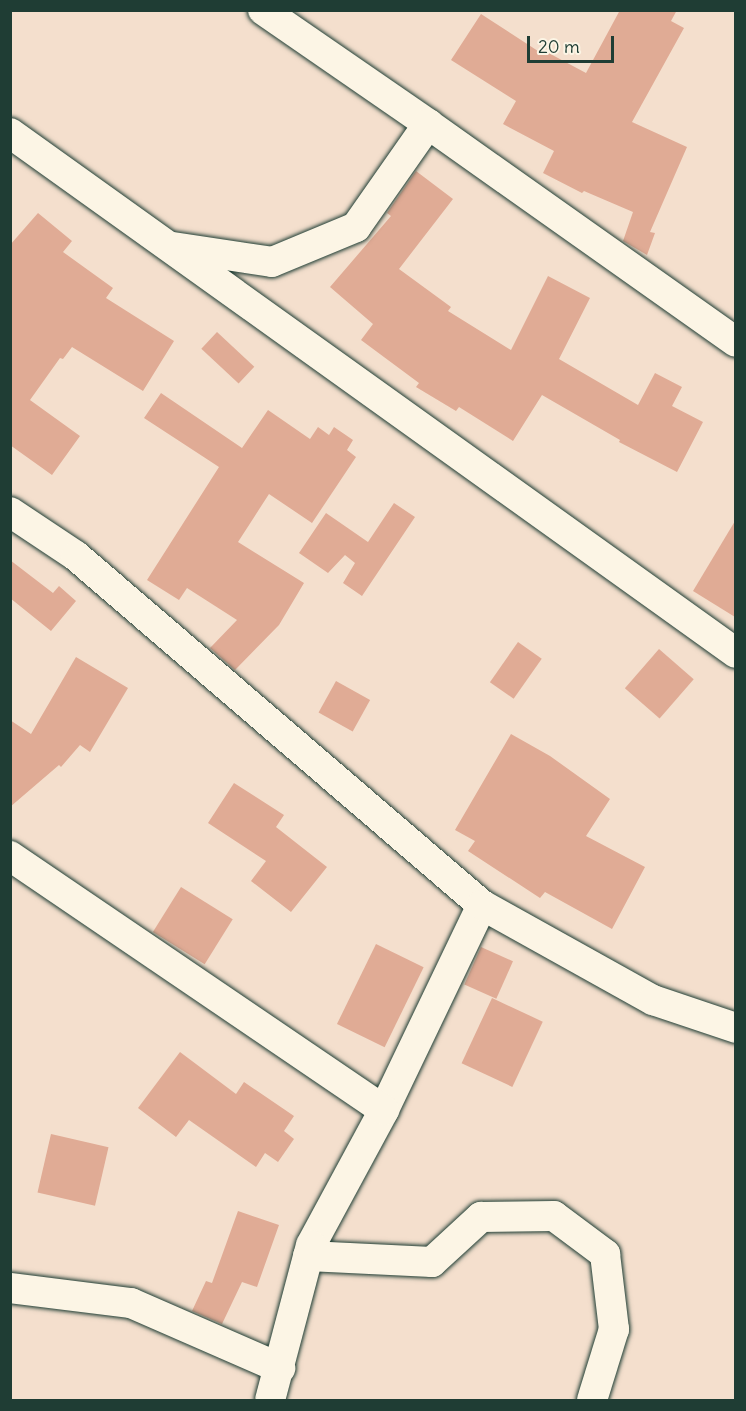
<!DOCTYPE html>
<style>
body{margin:0}
#map{position:relative;width:746px;height:1411px;overflow:hidden;background:#f4dfcd;font-family:Delius,sans-serif}
div>[style]{position:absolute}
.building>*{inset:0;background:#e0ab95;transform-origin:0 0}
.roads{filter:drop-shadow(0 0 2px #1f3d34) drop-shadow(0 0 2px #1f3d34)}
.street>*{height:30px;margin:-15px;padding:0 15px;transform-origin:15px;border-radius:15px;background:#fcf5e5}
span{translate:-50% -50%;white-space:nowrap;text-align:center;line-height:1.15;-webkit-text-stroke:4.5px #fcf5e5;paint-order:stroke}
.frame{position:absolute;inset:0;border:12px solid #1f3d34;pointer-events:none}
.scale{position:absolute;left:527px;top:36px;width:87px;height:27px;box-sizing:border-box;border:3px solid #1f3d34;border-top:0;padding-left:8px;font-size:18px;line-height:21px;white-space:nowrap;color:#1f3d34;-webkit-text-stroke:4px #fcf5e5;paint-order:stroke}
</style>
<div id="map">
<div class="building">
<div style="clip-path:polygon(620px 10px,677px 10px,671px 21px,684px 28px,632px 122px,687px 147px,650px 232px,655px 233px,647px 255px,623px 241px,633px 212px,584px 191px,582px 193px,543px 173px,554px 151px,503px 124px,516px 101px,451px 60px,481px 14px,541px 53px,543px 50px,586px 73px)"></div>
<div style="clip-path:polygon(416px 171px,453px 199px,399px 269px,451px 307px,448px 311px,511px 350px,548px 276px,590px 298px,559px 359px,638px 405px,655px 373px,682px 387px,672px 406px,703px 422px,677px 472px,619px 442px,620px 440px,542px 395px,513px 441px,459px 407px,456px 411px,416px 387px,419px 383px,361px 340px,373px 324px,330px 287px,391px 216px,387px 213px)"></div>
<div style="clip-path:polygon(38px 213px,72px 241px,63px 252px,113px 288px,106px 298px,174px 341px,143px 391px,72px 347px,63px 359px,60px 358px,30px 400px,80px 436px,52px 475px,10px 445px,10px 245px)"></div>
<div style="left:217px;top:332px;width:51px;height:23px;rotate:43deg"></div>
<div style="clip-path:polygon(161px 393px,242px 448px,268px 410px,310px 439px,318px 427px,329px 435px,334px 427px,353px 440px,347px 450px,356px 457px,312px 523px,269px 494px,238px 542px,304px 583px,279px 625px,235px 670px,210px 648px,237px 620px,187px 588px,179px 600px,147px 580px,219px 467px,144px 418px)"></div>
<div style="clip-path:polygon(394px 503px,415px 517px,362px 596px,343px 583px,355px 563px,345px 555px,328px 573px,299px 553px,326px 513px,368px 542px)"></div>
<div style="clip-path:polygon(735px 521px,735px 617px,693px 591px)"></div>
<div style="clip-path:polygon(10px 560px,53px 593px,59px 586px,76px 601px,51px 631px,10px 598px)"></div>
<div style="left:518px;top:642px;width:29px;height:49px;rotate:35deg"></div>
<div style="left:659px;top:649px;width:46px;height:52px;rotate:41deg"></div>
<div style="clip-path:polygon(76px 657px,128px 688px,90px 752px,80px 745px,61px 767px,59px 765px,10px 807px,10px 720px,31px 734px)"></div>
<div style="left:336px;top:681px;width:39px;height:36px;rotate:29deg"></div>
<div style="clip-path:polygon(511px 734px,550px 756px,610px 799px,586px 836px,645px 867px,612px 929px,545px 892px,540px 898px,468px 851px,475px 841px,455px 830px)"></div>
<div style="clip-path:polygon(234px 783px,284px 815px,276px 827px,327px 867px,291px 912px,251px 881px,266px 861px,208px 823px)"></div>
<div style="left:181px;top:887px;width:61px;height:53px;rotate:32deg"></div>
<div style="left:376px;top:944px;width:53px;height:89px;rotate:26deg"></div>
<div style="left:481px;top:947px;width:35px;height:41px;rotate:24deg"></div>
<div style="left:492px;top:998px;width:56px;height:72px;rotate:25deg"></div>
<div style="clip-path:polygon(180px 1052px,236px 1094px,244px 1082px,294px 1116px,284px 1131px,294px 1139px,278px 1162px,265px 1153px,256px 1167px,189px 1120px,176px 1137px,138px 1108px)"></div>
<div style="left:51px;top:1134px;width:59px;height:60px;rotate:13deg"></div>
<div style="clip-path:polygon(238px 1211px,279px 1225px,257px 1287px,242px 1282px,222px 1324px,192px 1311px,206px 1281px,212px 1283px)"></div>
</div>
<div class="roads">
<div class="street">
<div style="left:263px;top:10px;width:201px;rotate:34.6deg"></div>
<div style="left:10px;top:133px;width:893px;rotate:35.61deg"></div>
<div style="left:173px;top:247px;width:100px;rotate:8.6deg"></div>
<div style="left:272px;top:262px;width:91px;rotate:-22.6deg"></div>
<div style="left:356px;top:227px;width:126px;rotate:-55deg"></div>
<div style="left:428px;top:124px;width:377px;rotate:35.3deg"></div>
<div style="left:10px;top:512px;width:79px;rotate:33.7deg"></div>
<div style="left:76px;top:556px;width:535px;rotate:40.68deg"></div>
<div style="left:482px;top:905px;width:227px;rotate:115.6deg"></div>
<div style="left:384px;top:1110px;width:153px;rotate:118.4deg"></div>
<div style="left:311px;top:1245px;width:160px;rotate:104.8deg"></div>
<div style="left:10px;top:856px;width:452px;rotate:34.2deg"></div>
<div style="left:482px;top:905px;width:196px;rotate:29.1deg"></div>
<div style="left:653px;top:1000px;width:88px;rotate:18.6deg"></div>
<div style="left:308px;top:1256px;width:124px;rotate:2.8deg"></div>
<div style="left:432px;top:1262px;width:67px;rotate:-42.6deg"></div>
<div style="left:481px;top:1217px;width:73px;rotate:-0.8deg"></div>
<div style="left:554px;top:1216px;width:64px;rotate:36.7deg"></div>
<div style="left:605px;top:1254px;width:76px;rotate:83.2deg"></div>
<div style="left:614px;top:1329px;width:74px;rotate:107.2deg"></div>
<div style="left:10px;top:1288px;width:122px;rotate:7.1deg"></div>
<div style="left:131px;top:1303px;width:163px;rotate:23.6deg"></div>
</div>
</div>
<div class="frame"></div>
<div class="scale">20 m</div>
</div>
